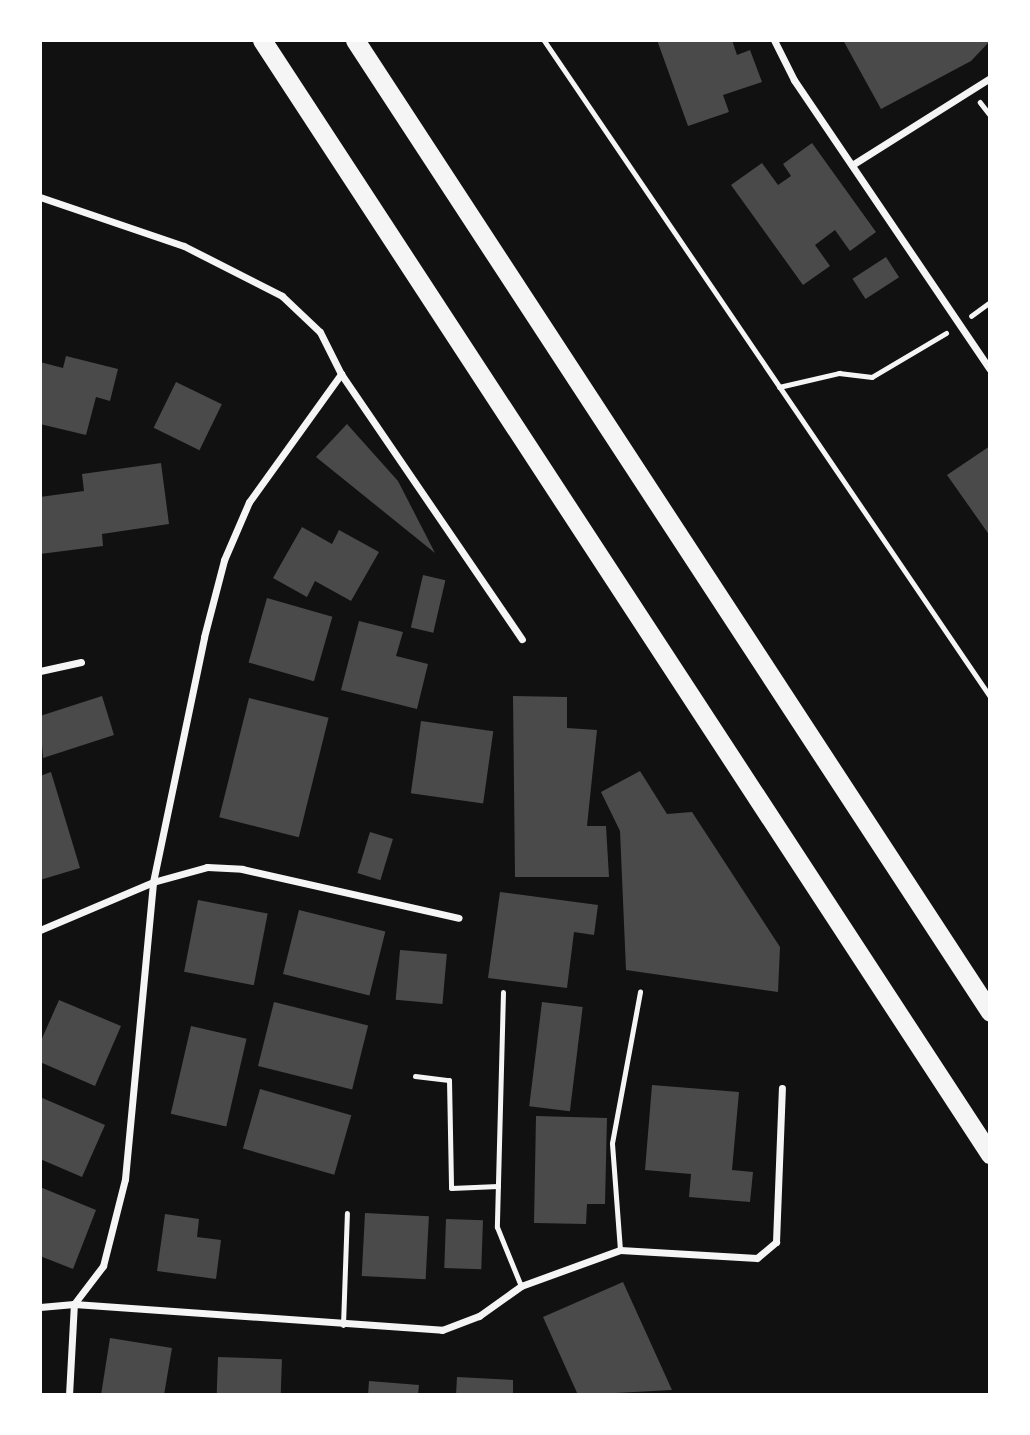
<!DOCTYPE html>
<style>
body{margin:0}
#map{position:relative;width:1030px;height:1435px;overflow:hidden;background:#111;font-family:Cabin,sans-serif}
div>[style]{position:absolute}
.building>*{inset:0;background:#4a4a4a;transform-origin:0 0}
.path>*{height:4.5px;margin:-2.25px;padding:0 2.25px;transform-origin:2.25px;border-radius:2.25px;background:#f5f5f5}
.service>*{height:5px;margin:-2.5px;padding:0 2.5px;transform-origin:2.5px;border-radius:2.5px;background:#f5f5f5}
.minor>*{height:7px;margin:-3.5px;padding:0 3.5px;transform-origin:3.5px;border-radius:3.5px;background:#f5f5f5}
.trunk>*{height:19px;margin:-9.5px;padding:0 9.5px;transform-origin:9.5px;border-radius:9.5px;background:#f5f5f5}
span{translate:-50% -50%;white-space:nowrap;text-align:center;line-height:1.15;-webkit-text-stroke:7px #fff;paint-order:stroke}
.frame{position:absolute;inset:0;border:42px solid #fff;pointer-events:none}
</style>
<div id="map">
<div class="building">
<div style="clip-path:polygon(657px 40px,732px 40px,737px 55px,750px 50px,762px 82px,723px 95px,729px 112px,688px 126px)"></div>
<div style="clip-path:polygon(843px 40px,990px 40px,990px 41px,971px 61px,881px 109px)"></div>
<div style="clip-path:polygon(812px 143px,876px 232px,850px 251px,835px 230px,815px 245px,830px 266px,803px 285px,731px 185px,762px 163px,778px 185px,791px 176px,783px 164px)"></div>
<div style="left:886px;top:257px;width:24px;height:40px;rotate:57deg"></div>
<div style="clip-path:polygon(66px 356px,118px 369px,110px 401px,96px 397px,86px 435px,40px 424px,40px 362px,63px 368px)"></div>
<div style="left:176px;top:382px;width:51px;height:51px;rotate:26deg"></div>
<div style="clip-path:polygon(347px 424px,398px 481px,435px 553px,316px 457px)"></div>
<div style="clip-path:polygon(990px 446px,990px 536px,947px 475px)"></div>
<div style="clip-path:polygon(161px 463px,169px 524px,102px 534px,103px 546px,40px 554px,40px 497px,84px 491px,82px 474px)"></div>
<div style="clip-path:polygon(302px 527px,332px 544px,339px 530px,379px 552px,351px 601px,315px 581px,307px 597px,273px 578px)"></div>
<div style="left:423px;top:575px;width:23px;height:54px;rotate:13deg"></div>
<div style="left:267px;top:598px;width:68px;height:67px;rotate:16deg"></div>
<div style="clip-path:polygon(359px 621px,403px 632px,396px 656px,428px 664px,417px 709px,341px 690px)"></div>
<div style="clip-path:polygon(102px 696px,114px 735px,43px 758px,40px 716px)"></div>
<div style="clip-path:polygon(513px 696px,567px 697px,567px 728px,597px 730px,587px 826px,606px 826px,609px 877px,515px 877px)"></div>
<div style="left:249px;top:698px;width:82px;height:123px;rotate:14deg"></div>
<div style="left:421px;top:721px;width:73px;height:73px;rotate:8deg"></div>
<div style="clip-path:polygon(640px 771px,667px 814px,692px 812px,780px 947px,778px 992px,626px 970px,620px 831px,601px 792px)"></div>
<div style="clip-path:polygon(51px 772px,80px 868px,40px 880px,40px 776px)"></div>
<div style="left:370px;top:832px;width:24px;height:43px;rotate:17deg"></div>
<div style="clip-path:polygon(500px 892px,598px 905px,594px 935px,574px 932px,567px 988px,488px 978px)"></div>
<div style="left:198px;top:900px;width:71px;height:73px;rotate:11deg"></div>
<div style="left:299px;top:910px;width:89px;height:66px;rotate:14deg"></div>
<div style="left:400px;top:950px;width:47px;height:50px;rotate:5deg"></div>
<div style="clip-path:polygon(59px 1000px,121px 1026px,95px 1086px,40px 1062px,40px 1043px)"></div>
<div style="left:274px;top:1002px;width:97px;height:66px;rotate:14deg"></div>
<div style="left:542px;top:1002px;width:41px;height:105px;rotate:7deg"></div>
<div style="left:191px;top:1026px;width:57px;height:90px;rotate:13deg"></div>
<div style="clip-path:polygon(652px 1085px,739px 1092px,732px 1170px,753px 1172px,750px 1202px,689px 1197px,691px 1174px,645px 1170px)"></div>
<div style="left:260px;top:1089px;width:95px;height:62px;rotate:16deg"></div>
<div style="clip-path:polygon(40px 1097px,105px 1125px,82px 1177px,40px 1159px)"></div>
<div style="clip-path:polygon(536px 1116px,607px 1118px,605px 1204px,587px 1204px,586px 1224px,534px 1223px)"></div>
<div style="clip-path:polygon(40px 1187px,96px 1210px,73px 1269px,40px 1256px)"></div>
<div style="left:365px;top:1213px;width:64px;height:63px;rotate:3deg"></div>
<div style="clip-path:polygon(165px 1214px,199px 1219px,197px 1237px,221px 1240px,216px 1279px,157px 1271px)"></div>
<div style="left:446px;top:1219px;width:37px;height:49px;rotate:2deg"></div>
<div style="clip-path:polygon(623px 1282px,672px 1390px,578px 1395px,543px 1317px)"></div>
<div style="clip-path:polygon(110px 1338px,172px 1348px,164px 1395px,101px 1395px)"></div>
<div style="left:218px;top:1357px;width:64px;height:38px;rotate:2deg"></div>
<div style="clip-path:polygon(457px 1377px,513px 1380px,513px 1395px,456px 1395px)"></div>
<div style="clip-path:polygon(369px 1381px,419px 1385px,418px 1395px,368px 1395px)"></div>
</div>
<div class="path">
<div style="left:544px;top:40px;width:793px;rotate:55.79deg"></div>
<div style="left:980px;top:102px;width:16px;rotate:52deg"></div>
<div style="left:971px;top:316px;width:24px;rotate:-36deg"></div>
<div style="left:779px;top:387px;width:62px;rotate:-13.1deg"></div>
<div style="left:839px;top:373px;width:33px;rotate:7deg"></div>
<div style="left:872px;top:377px;width:86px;rotate:-30.7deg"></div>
</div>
<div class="service">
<div style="left:503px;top:992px;width:235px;rotate:91.5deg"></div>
<div style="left:497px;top:1227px;width:64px;rotate:67.9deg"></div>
<div style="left:415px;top:1076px;width:34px;rotate:7deg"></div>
<div style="left:449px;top:1080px;width:108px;rotate:88.9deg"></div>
<div style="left:451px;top:1188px;width:47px;rotate:-2.4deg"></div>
<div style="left:620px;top:1250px;width:107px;rotate:-94.3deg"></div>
<div style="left:612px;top:1143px;width:154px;rotate:-79.5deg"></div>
<div style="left:343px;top:1325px;width:112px;rotate:-88deg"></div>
</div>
<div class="minor">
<div style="left:774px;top:40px;width:45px;rotate:63.4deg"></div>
<div style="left:794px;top:80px;width:349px;rotate:55.9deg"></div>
<div style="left:852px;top:165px;width:163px;rotate:-32.2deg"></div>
<div style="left:40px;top:197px;width:152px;rotate:18.8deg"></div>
<div style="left:184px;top:246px;width:110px;rotate:27deg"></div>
<div style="left:282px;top:296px;width:52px;rotate:43.5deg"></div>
<div style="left:320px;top:332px;width:47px;rotate:63.4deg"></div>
<div style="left:341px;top:374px;width:321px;rotate:55.7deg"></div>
<div style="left:40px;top:671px;width:42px;rotate:-12.4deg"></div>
<div style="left:40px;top:930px;width:123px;rotate:-23deg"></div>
<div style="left:153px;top:882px;width:56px;rotate:-15.5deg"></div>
<div style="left:207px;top:867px;width:35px;rotate:3deg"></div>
<div style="left:242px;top:869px;width:222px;rotate:12.7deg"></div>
<div style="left:40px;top:1307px;width:34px;rotate:-5deg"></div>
<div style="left:74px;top:1304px;width:369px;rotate:4deg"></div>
<div style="left:442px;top:1330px;width:40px;rotate:-21deg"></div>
<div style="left:479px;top:1316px;width:52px;rotate:-35.5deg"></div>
<div style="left:521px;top:1286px;width:105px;rotate:-20deg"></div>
<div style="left:620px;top:1250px;width:137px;rotate:3.3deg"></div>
<div style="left:757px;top:1258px;width:25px;rotate:-40deg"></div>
<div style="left:776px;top:1242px;width:154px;rotate:-87.8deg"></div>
<div style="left:69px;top:1395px;width:91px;rotate:-86.9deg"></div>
<div style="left:74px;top:1304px;width:48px;rotate:-52.7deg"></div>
<div style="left:103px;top:1266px;width:90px;rotate:-75.8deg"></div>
<div style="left:125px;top:1179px;width:298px;rotate:-84.6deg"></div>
<div style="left:153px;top:882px;width:250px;rotate:-78.2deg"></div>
<div style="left:204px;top:637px;width:80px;rotate:-75.4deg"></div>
<div style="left:224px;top:560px;width:63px;rotate:-66.7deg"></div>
<div style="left:249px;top:502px;width:158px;rotate:-54.3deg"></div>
</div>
<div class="trunk">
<div style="left:262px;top:40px;width:1331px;rotate:56.84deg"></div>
<div style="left:355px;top:40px;width:1161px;rotate:56.84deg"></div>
</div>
<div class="frame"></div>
</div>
